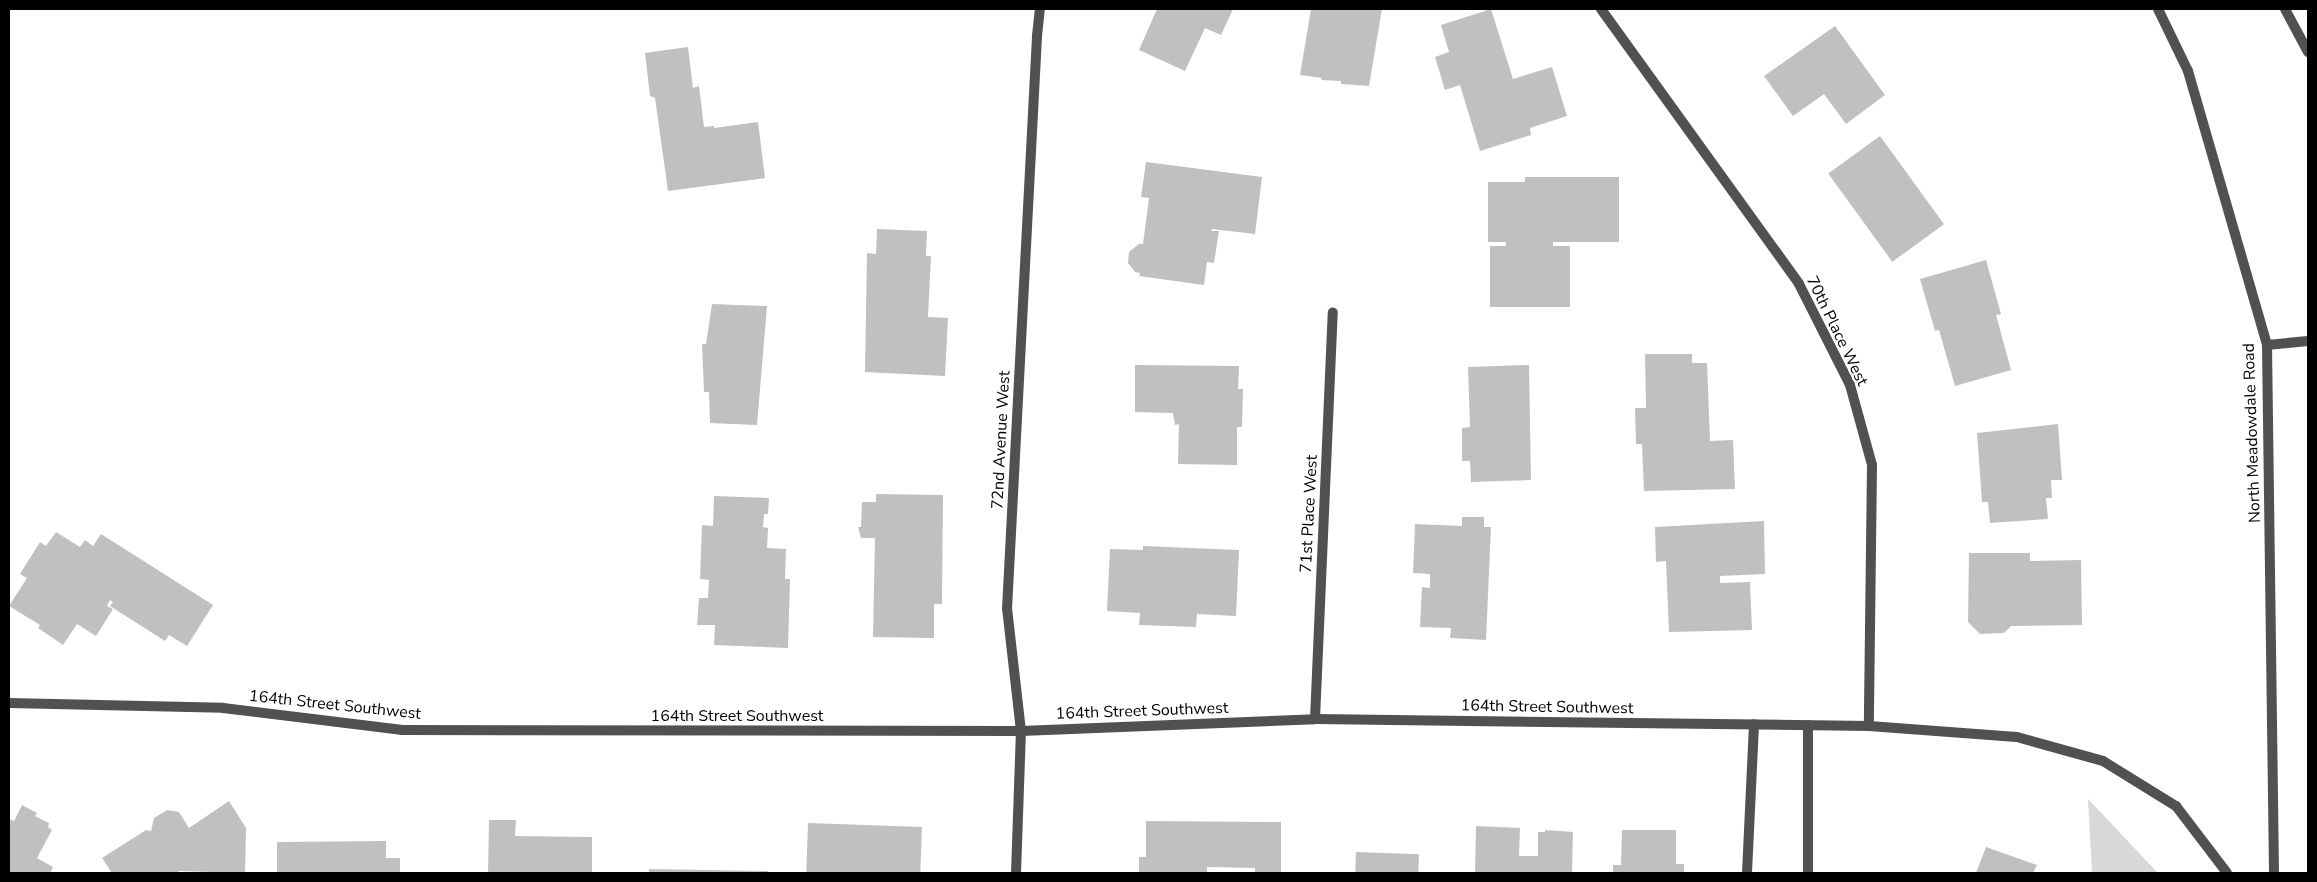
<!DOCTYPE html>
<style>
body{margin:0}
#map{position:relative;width:2317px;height:882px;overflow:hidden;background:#fff;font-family:"Nunito Sans",sans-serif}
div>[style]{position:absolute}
.green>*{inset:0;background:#d8d8d8}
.building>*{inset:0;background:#c0c0c0;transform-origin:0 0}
.lane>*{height:10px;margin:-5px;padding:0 5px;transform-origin:5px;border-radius:5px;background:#515151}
.street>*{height:10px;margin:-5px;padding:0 5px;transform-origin:5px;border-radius:5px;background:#515151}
span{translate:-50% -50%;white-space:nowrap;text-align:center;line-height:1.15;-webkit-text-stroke:4.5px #fff;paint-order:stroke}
.street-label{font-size:16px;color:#000}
.frame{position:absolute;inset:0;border:10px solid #000;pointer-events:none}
</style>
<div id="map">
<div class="green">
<div style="clip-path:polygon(2088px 799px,2158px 873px,2092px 873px)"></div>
</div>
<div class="building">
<div style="clip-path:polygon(1157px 9px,1233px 9px,1221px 35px,1205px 28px,1185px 71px,1139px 50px)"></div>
<div style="clip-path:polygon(1311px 9px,1382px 9px,1369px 86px,1341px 84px,1341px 81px,1321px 80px,1322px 78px,1300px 75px)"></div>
<div style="clip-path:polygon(1491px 9px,1513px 79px,1552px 67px,1567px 116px,1530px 128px,1531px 135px,1480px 151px,1460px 85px,1445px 90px,1435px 57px,1449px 52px,1441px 25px)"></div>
<div style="clip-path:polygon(1835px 26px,1885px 95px,1846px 124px,1824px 94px,1793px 116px,1764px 76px)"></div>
<div style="clip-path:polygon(688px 47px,693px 88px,699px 86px,704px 127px,714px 126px,714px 128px,758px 122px,765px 178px,668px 191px,655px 98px,650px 96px,645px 53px)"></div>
<div style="left:1880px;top:136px;width:109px;height:64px;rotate:54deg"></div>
<div style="clip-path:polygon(1146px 162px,1262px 177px,1255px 234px,1212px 229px,1211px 231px,1219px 231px,1214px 263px,1207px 262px,1204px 285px,1139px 276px,1140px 273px,1135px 272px,1128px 263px,1129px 252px,1139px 244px,1143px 244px,1149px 198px,1141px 197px)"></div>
<div style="clip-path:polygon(1525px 177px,1619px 177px,1619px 242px,1553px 242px,1553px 246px,1570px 246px,1570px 307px,1490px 307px,1490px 246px,1506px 246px,1506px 242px,1488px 242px,1488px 182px,1525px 182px)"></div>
<div style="clip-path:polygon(877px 229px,927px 231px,926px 256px,931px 256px,928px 317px,948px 318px,945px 376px,865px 372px,867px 253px,876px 254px)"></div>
<div style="clip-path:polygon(1986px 260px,2001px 314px,1996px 315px,2011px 370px,1955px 386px,1939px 330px,1935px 331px,1920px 279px)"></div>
<div style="clip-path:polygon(712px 304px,767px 306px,757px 425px,710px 423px,709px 392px,704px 392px,702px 344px,706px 344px)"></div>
<div style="clip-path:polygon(1645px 354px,1692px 354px,1692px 363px,1707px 363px,1710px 441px,1733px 440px,1735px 489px,1644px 491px,1642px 444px,1636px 444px,1635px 408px,1646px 408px)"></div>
<div style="clip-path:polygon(1135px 365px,1239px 366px,1238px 389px,1243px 389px,1242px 427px,1237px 427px,1237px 465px,1178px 464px,1179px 424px,1175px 425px,1173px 413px,1135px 412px)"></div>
<div style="clip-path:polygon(1529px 365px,1531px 480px,1471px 482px,1470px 461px,1462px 461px,1462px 428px,1470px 427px,1468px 367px)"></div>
<div style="clip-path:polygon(2058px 424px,2062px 480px,2051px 480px,2052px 498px,2046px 498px,2048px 519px,1990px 523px,1988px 502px,1982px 502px,1977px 433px)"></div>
<div style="clip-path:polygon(876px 494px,943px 495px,942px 604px,934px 604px,934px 638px,873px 637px,875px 538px,861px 538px,858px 527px,861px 527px,862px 502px,876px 502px)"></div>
<div style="clip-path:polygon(714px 496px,769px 498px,768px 514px,764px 514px,763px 527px,768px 528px,767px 548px,786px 549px,785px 579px,790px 579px,788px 648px,714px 645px,715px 625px,697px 625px,699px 598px,708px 598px,709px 580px,700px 579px,702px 525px,713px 526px)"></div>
<div style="clip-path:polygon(1462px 517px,1484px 517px,1484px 527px,1491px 527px,1486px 640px,1450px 638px,1451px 628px,1420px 627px,1422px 587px,1430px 588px,1430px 574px,1413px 573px,1415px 524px,1462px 526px)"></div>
<div style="clip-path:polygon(1764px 521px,1765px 574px,1720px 576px,1720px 583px,1750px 582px,1752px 630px,1669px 632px,1666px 561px,1656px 562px,1655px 527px)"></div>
<div style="clip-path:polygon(56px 532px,80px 547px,85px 540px,93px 546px,101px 534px,213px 605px,187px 646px,169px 635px,165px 641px,110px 606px,113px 602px,110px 600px,107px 606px,113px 609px,96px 636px,77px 624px,63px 645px,38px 628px,40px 625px,9px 606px,27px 578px,20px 574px,40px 542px,46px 546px)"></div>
<div style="clip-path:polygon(1143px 546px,1239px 550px,1236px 616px,1197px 614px,1196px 627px,1139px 625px,1140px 613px,1107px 611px,1110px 549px,1143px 550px)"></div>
<div style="clip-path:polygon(1969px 553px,2030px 553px,2030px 561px,2081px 560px,2082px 625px,2011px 626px,2004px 633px,1980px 634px,1968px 622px)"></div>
<div style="clip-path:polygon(229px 801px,246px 828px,245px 873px,179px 871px,176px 873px,112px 873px,102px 858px,146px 830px,151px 831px,154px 818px,167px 810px,179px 812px,189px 828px)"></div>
<div style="clip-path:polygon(22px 805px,37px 813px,35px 816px,49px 823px,48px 827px,52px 830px,37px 858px,53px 867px,50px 873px,9px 873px,9px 819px,14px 821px)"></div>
<div style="clip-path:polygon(489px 820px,516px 820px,515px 836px,592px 837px,592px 873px,488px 873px)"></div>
<div style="clip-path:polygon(1146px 821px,1281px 822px,1281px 873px,1255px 873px,1255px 868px,1207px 867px,1207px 873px,1139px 873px,1139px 857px,1146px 857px)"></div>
<div style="left:808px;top:823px;width:114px;height:50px;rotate:2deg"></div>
<div style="clip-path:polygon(1476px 826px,1520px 828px,1519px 856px,1538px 856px,1538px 832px,1545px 832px,1545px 830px,1573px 832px,1572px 873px,1475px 873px)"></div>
<div style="clip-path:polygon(1622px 830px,1676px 830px,1676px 864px,1684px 864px,1684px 873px,1613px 873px,1613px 865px,1621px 865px)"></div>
<div style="clip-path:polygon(386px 841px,386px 858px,400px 858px,400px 873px,277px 873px,277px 842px)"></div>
<div style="clip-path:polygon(1986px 847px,2037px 865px,2033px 873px,1976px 873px)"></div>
<div style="left:1356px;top:852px;width:63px;height:21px;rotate:2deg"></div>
<div style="clip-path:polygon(649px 869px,768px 871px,768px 873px,649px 873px)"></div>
</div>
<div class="lane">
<div style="left:2285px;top:9px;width:49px;rotate:61.9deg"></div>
<div style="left:1747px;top:873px;width:149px;rotate:-87.3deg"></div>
<div style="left:1808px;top:873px;width:148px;rotate:-90deg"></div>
</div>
<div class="street">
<div style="left:1601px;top:9px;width:339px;rotate:54.2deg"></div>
<div style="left:1799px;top:284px;width:113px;rotate:63.2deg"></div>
<div style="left:1850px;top:385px;width:83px;rotate:74.6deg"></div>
<div style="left:1872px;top:465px;width:261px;rotate:90.7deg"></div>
<div style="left:2158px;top:9px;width:69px;rotate:64.2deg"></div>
<div style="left:2188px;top:71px;width:285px;rotate:73.9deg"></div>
<div style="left:2267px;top:345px;width:528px;rotate:89.24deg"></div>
<div style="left:2267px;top:345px;width:41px;rotate:-5.6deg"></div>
<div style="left:9px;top:703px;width:214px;rotate:1.3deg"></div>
<div style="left:223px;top:708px;width:179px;rotate:7deg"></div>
<div style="left:401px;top:730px;width:620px;rotate:0.09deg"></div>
<div style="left:1021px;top:731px;width:294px;rotate:-2.3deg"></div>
<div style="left:1315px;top:719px;width:554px;rotate:0.72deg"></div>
<div style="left:1869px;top:726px;width:148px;rotate:4.3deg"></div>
<div style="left:2017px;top:737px;width:89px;rotate:15.6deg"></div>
<div style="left:2103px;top:761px;width:86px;rotate:31.7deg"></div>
<div style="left:2176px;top:806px;width:84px;rotate:52.7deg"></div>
<div style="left:1315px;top:719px;width:407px;rotate:-87.5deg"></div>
<div style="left:1016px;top:873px;width:142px;rotate:-88deg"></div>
<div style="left:1021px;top:731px;width:123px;rotate:-96.5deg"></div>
<div style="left:1007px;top:609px;width:574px;rotate:-87deg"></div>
<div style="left:1037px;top:36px;width:27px;rotate:-84deg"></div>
</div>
<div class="street-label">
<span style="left:1837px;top:331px;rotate:64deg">70th Place West</span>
<span style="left:2252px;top:433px;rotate:-92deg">North Meadowdale Road</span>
<span style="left:1001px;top:440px;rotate:-87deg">72nd Avenue West</span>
<span style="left:1309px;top:514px;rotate:-87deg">71st Place West</span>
<span style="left:335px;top:705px;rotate:6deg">164th Street Southwest</span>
<span style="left:1547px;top:707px;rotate:1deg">164th Street Southwest</span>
<span style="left:1142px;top:711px;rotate:-2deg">164th Street Southwest</span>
<span style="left:737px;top:716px">164th Street Southwest</span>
</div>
<div class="frame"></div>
</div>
